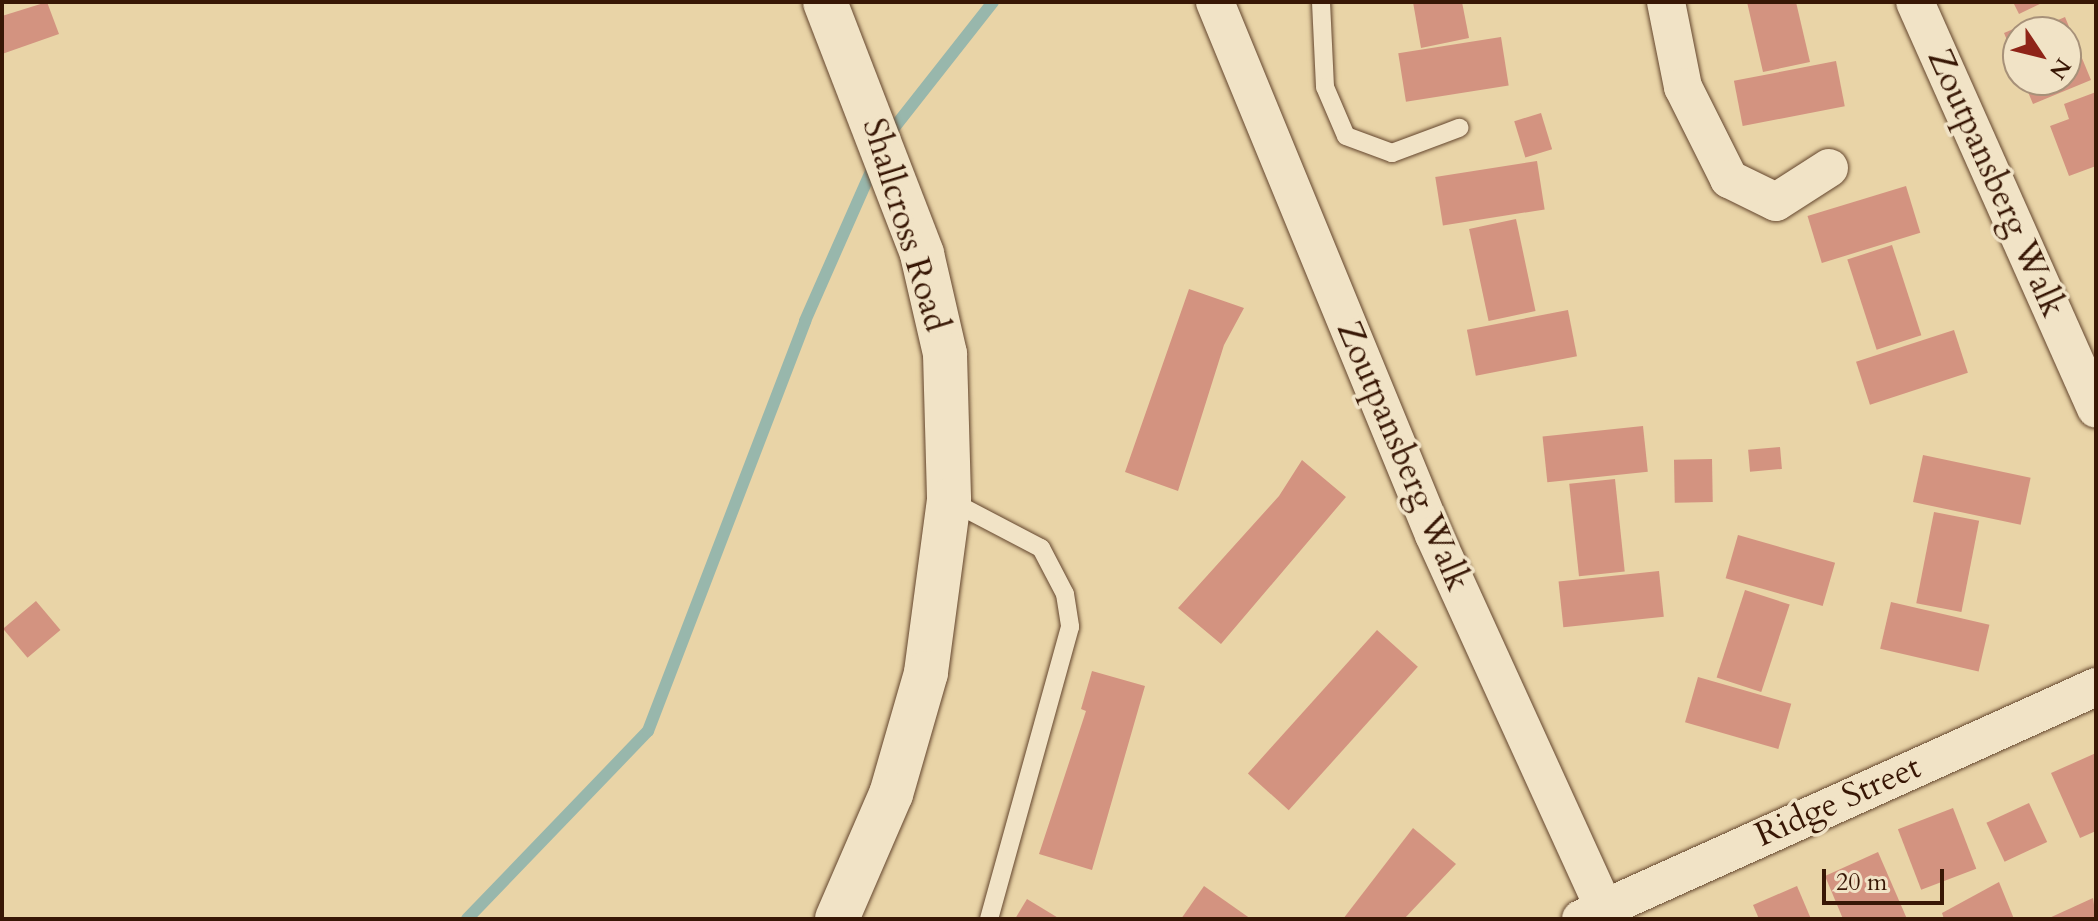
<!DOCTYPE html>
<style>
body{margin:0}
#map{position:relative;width:2098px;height:921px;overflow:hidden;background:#e9d4a7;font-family:Cardo,serif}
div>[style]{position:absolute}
.stream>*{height:12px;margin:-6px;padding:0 6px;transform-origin:6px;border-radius:6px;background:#98b7ac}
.building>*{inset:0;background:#d39380;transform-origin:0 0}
.roads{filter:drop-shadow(0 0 2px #64462e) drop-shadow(0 0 2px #64462e)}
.service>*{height:18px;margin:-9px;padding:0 9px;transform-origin:9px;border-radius:9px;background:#f1e3c6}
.minor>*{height:38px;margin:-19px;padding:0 19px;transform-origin:19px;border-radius:19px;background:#f1e3c6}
.tertiary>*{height:44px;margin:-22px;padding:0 22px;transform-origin:22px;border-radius:22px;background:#f1e3c6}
span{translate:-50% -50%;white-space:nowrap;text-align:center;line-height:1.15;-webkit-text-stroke:7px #f1e3c6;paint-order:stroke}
.street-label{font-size:34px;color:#381705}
.frame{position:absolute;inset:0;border:4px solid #381705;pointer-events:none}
.north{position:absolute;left:2002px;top:16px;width:80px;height:80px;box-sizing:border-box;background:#f1e3c6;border:2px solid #a79179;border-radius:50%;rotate:125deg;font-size:22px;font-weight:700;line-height:32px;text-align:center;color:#381705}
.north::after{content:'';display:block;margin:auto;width:28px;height:36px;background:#8f2418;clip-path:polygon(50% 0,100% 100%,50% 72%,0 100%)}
.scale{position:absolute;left:1822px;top:869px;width:122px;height:36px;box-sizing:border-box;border:4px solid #381705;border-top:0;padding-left:10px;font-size:24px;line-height:28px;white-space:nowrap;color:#381705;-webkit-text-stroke:6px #f1e3c6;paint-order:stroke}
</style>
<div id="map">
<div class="stream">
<div style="left:886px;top:138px;width:173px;rotate:-51.8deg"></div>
<div style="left:467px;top:919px;width:261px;rotate:-46.1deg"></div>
<div style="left:648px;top:731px;width:439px;rotate:-69deg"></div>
<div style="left:805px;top:321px;width:174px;rotate:-66.2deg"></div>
</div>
<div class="building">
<div style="clip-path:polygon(47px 2px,59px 34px,2px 54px,2px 16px)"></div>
<div style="clip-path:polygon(1413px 2px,1462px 2px,1469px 38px,1421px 48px)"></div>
<div style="clip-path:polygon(1747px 2px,1796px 2px,1810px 62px,1763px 72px)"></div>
<div style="clip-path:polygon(2013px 2px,2044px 2px,2019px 14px)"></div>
<div style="clip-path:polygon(2065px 17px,2091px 80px,2033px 104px,2023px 80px,2066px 80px,2066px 32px,2030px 32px)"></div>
<div style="clip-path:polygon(2018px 27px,2020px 32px,2018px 66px,2004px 33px)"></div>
<div style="left:1501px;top:37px;width:49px;height:104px;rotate:81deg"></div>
<div style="left:1836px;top:61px;width:46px;height:104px;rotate:79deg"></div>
<div style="clip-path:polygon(2096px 92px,2096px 166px,2069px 176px,2050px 126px,2069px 119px,2064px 104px)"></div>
<div style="left:1541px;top:113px;width:38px;height:28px;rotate:73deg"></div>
<div style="left:1537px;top:161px;width:49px;height:103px;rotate:81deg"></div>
<div style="left:1906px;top:186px;width:49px;height:103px;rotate:73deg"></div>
<div style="left:1516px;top:219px;width:94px;height:48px;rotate:78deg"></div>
<div style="left:1892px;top:245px;width:95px;height:47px;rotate:72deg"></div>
<div style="clip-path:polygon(1189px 289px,1244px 308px,1224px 345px,1178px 491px,1125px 472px)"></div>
<div style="left:1568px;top:310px;width:47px;height:103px;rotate:79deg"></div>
<div style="left:1954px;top:330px;width:45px;height:103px;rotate:72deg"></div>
<div style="left:1643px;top:426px;width:46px;height:101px;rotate:84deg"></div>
<div style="left:1780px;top:447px;width:22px;height:32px;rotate:85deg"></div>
<div style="left:1923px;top:455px;width:110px;height:48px;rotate:12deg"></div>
<div style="left:1712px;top:459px;width:43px;height:38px;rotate:89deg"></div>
<div style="clip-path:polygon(1302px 460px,1346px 497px,1221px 644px,1178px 608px,1279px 496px)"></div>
<div style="left:1615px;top:479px;width:93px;height:46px;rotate:84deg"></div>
<div style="left:1934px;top:512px;width:46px;height:93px;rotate:11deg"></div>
<div style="left:1738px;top:535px;width:101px;height:45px;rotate:16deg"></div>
<div style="left:1659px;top:571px;width:46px;height:101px;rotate:84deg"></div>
<div style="left:1745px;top:590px;width:47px;height:92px;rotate:18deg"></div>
<div style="left:36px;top:601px;width:38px;height:43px;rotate:50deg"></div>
<div style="left:1891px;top:602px;width:101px;height:48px;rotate:13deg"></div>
<div style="left:1377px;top:630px;width:55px;height:193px;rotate:42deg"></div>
<div style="clip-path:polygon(1092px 671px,1145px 686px,1092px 870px,1039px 854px,1086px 711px,1081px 709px)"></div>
<div style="left:1698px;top:677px;width:97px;height:47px;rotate:16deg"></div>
<div style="clip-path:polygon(2096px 753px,2096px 831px,2080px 838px,2051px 773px)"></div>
<div style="left:2029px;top:803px;width:43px;height:47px;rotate:65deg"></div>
<div style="left:1953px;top:808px;width:65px;height:59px;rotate:69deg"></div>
<div style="clip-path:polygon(1413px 828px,1456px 864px,1404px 919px,1343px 919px)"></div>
<div style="clip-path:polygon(1878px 852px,1907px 919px,1843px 919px,1825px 876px)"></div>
<div style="clip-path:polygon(1999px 882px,2014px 919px,1944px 919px,1942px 913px)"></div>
<div style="clip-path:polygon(1204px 886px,1251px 919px,1181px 919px)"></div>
<div style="clip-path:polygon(1797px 886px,1811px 919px,1759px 919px,1753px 905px)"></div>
<div style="clip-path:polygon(2093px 898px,2096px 919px,2047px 919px)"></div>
<div style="clip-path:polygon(1027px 899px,1060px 919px,1015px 919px)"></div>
</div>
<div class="roads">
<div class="service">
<div style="left:1321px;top:2px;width:85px;rotate:87.3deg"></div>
<div style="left:1325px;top:87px;width:53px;rotate:66.8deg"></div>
<div style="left:1346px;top:136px;width:49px;rotate:20.3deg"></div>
<div style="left:1392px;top:153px;width:72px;rotate:-20.5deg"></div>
<div style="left:949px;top:500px;width:104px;rotate:27.6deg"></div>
<div style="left:1041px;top:548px;width:52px;rotate:62.4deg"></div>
<div style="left:1065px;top:594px;width:33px;rotate:81deg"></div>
<div style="left:1070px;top:627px;width:303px;rotate:105.5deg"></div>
</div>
<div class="minor">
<div style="left:1215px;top:2px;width:576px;rotate:67.66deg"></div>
<div style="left:1434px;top:535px;width:407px;rotate:65.5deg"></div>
<div style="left:1666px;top:2px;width:87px;rotate:78.7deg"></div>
<div style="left:1683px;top:87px;width:103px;rotate:63.4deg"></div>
<div style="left:1729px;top:179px;width:52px;rotate:26.1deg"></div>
<div style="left:1776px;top:202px;width:63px;rotate:-32.7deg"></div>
<div style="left:1915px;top:2px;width:445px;rotate:66deg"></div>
<div style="left:1581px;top:919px;width:565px;rotate:-24.25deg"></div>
</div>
<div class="tertiary">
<div style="left:825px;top:2px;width:270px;rotate:68.9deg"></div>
<div style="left:922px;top:254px;width:103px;rotate:77deg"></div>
<div style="left:945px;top:354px;width:146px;rotate:88.4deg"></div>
<div style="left:949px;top:500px;width:175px;rotate:97.6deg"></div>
<div style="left:926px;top:673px;width:126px;rotate:106.1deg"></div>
<div style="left:891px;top:794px;width:136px;rotate:113.4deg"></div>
</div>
</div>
<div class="street-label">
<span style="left:1996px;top:183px;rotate:66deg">Zoutpansberg Walk</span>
<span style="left:905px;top:225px;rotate:73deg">Shallcross Road</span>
<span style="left:1403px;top:456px;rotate:67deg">Zoutpansberg Walk</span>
<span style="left:1838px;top:801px;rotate:-24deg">Ridge Street</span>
</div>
<div class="frame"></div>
<div class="north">N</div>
<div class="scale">20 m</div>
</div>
